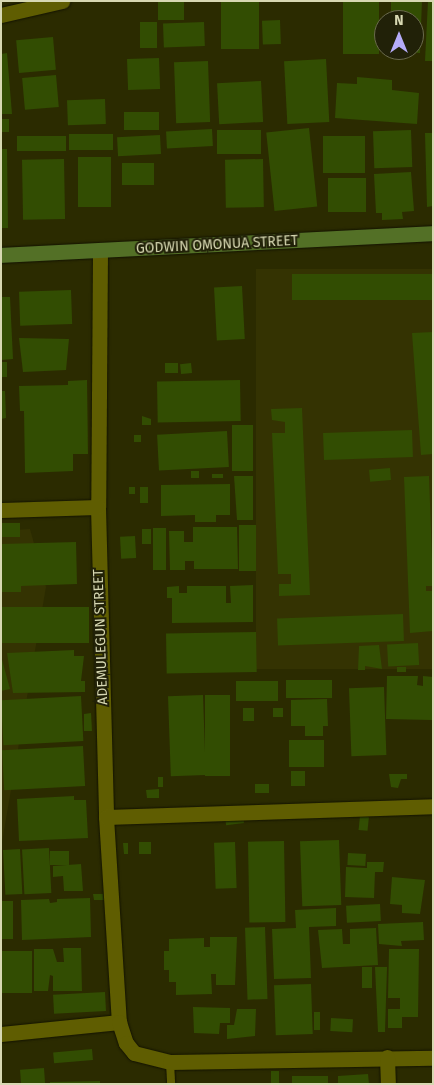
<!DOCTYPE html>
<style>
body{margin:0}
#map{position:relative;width:434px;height:1085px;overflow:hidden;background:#2b2b00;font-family:"Fira Sans",sans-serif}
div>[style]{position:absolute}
.built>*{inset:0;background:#343302;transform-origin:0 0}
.building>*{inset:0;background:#324d02;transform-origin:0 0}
.roads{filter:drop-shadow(0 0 1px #131300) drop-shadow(0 0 1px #131300)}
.lane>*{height:8px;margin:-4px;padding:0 4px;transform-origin:4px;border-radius:4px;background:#5f5d01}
.street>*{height:15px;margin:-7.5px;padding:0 7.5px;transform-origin:7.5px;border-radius:7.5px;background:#5f5d01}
.secondary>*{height:15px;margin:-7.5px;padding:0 7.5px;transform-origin:7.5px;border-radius:7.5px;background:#537026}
span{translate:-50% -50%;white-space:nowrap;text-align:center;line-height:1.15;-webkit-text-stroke:4px #212108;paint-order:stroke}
.street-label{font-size:14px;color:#d7d8b2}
.frame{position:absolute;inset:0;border:2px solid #d7d8b2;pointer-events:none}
.north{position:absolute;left:374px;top:10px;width:50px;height:50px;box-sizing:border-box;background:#212108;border:1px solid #6a6a4c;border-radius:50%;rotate:0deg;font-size:14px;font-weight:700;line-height:20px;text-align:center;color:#d7d8b2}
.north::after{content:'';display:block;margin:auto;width:18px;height:22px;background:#b5acf8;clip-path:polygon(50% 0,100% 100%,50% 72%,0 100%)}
</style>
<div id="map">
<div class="built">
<div style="left:433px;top:269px;width:400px;height:177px;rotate:90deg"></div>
<div style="clip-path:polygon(30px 529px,46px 587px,1px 848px,1px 531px)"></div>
</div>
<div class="building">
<div style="left:158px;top:1px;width:26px;height:19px"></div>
<div style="left:221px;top:1px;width:38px;height:48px"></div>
<div style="left:343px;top:1px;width:36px;height:53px"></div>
<div style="clip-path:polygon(391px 1px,422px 1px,420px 53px,389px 52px,414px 50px,414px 20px,391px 20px)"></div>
<div style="clip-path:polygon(428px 1px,433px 1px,433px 61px,425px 61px)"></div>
<div style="left:280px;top:20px;width:24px;height:18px;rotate:88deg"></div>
<div style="left:140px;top:22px;width:17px;height:26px"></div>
<div style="left:204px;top:22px;width:24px;height:41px;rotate:88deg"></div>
<div style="left:53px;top:37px;width:33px;height:37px;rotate:85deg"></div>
<div style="clip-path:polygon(7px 53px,12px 114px,1px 114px,1px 54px)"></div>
<div style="left:159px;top:58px;width:31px;height:32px;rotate:88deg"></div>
<div style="left:326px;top:59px;width:63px;height:42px;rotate:87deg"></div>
<div style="left:208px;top:61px;width:61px;height:34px;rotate:88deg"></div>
<div style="left:56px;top:75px;width:32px;height:34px;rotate:85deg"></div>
<div style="clip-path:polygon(357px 77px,392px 80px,392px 90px,419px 93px,417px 124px,335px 118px,337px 83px,357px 84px)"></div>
<div style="left:261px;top:81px;width:41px;height:44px;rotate:87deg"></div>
<div style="left:105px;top:99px;width:25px;height:38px;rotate:88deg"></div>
<div style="left:124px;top:112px;width:35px;height:18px"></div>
<div style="left:1px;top:119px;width:8px;height:13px"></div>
<div style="left:309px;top:128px;width:79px;height:43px;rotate:84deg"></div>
<div style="left:212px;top:129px;width:17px;height:46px;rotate:87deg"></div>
<div style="left:217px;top:130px;width:44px;height:24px"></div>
<div style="left:411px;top:130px;width:37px;height:38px;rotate:88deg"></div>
<div style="clip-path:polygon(425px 133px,433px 133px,433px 206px,427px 207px)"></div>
<div style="left:113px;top:134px;width:16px;height:44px;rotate:90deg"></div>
<div style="left:160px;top:135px;width:19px;height:43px;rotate:87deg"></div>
<div style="left:66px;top:136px;width:15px;height:49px;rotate:90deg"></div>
<div style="left:323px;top:136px;width:42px;height:37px"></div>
<div style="clip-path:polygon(1px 149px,7px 149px,8px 228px,1px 228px)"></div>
<div style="left:78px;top:157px;width:33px;height:50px"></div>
<div style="left:64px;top:159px;width:60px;height:42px;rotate:89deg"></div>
<div style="left:263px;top:159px;width:48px;height:38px;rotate:89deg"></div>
<div style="left:122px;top:163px;width:32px;height:22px"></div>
<div style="clip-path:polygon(411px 172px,414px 211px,402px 212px,403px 219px,382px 220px,382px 213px,376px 213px,374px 174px)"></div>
<div style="left:328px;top:178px;width:38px;height:34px"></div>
<div style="left:433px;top:274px;width:26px;height:141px;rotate:90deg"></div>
<div style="left:242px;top:286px;width:53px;height:28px;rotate:87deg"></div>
<div style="left:71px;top:290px;width:34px;height:52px;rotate:88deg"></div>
<div style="clip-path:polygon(1px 297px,10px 297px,13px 359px,1px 360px)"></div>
<div style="clip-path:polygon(433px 332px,433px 454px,421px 455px,412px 333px)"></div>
<div style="clip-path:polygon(19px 338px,69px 339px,66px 370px,23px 372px)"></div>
<div style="left:1px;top:362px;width:6px;height:15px"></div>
<div style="left:165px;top:363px;width:13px;height:10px"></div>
<div style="left:191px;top:363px;width:10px;height:11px;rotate:84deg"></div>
<div style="clip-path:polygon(87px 380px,88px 454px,73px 454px,73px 471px,25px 473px,24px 411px,20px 411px,19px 386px,68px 385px,68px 381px)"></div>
<div style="left:240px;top:380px;width:41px;height:83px;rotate:89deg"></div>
<div style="clip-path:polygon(1px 391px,5px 391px,6px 418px,1px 419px)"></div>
<div style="clip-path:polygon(302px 408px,310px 595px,279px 596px,279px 584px,291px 584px,291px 574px,278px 574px,272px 433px,285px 433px,285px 422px,272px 420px,271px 409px)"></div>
<div style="clip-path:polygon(142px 416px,151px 419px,151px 425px,142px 425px)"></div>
<div style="left:232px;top:425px;width:21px;height:46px"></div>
<div style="left:412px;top:430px;width:27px;height:89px;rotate:88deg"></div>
<div style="left:227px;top:431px;width:36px;height:70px;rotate:87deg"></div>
<div style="left:134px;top:435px;width:7px;height:7px"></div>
<div style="left:390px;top:468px;width:12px;height:21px;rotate:85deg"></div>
<div style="left:191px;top:471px;width:8px;height:7px"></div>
<div style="left:212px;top:474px;width:11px;height:4px"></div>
<div style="clip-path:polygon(234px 476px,253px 476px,253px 520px,237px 520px)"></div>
<div style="clip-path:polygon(429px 476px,433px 586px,426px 586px,426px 591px,432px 591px,433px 631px,410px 633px,404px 477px)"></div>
<div style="clip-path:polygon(230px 484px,230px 515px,216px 515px,216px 522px,195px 522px,195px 515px,161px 516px,161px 485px)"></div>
<div style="left:129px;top:487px;width:6px;height:7px"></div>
<div style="left:140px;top:487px;width:8px;height:16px"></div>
<div style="left:1px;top:523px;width:19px;height:14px"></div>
<div style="left:256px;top:525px;width:46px;height:17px;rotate:90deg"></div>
<div style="clip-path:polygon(193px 527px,237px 527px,238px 569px,194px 569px,194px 561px,185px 561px,185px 570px,170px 570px,169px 531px,184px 531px,184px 542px,193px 542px)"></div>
<div style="left:166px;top:528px;width:42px;height:13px;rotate:90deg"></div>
<div style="left:142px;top:529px;width:9px;height:15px"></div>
<div style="left:135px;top:536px;width:22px;height:15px;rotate:87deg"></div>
<div style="clip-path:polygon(76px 542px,77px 584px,21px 586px,21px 592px,1px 592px,1px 544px)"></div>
<div style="clip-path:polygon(253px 585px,253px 622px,172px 623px,172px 598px,167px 598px,167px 587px,179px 586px,179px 593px,187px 593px,187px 586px,226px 586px,226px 603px,231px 603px,230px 586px)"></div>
<div style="left:1px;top:607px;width:88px;height:36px"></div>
<div style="left:403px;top:614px;width:27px;height:126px;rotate:88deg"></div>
<div style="left:256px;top:632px;width:40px;height:90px;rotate:89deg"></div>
<div style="left:418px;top:643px;width:22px;height:31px;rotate:87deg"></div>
<div style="clip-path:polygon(379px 645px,382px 669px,365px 666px,365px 670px,358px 670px,359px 646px)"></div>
<div style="clip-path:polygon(74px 650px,74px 656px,84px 656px,81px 681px,85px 681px,85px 692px,13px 693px,7px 653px)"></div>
<div style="clip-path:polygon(1px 656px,10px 689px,1px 691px)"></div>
<div style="left:397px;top:667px;width:9px;height:5px"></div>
<div style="clip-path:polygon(387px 676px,418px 676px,417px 685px,423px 686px,423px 676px,433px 677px,432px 720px,386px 719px)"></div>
<div style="left:332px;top:680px;width:18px;height:46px;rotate:90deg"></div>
<div style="left:236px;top:681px;width:42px;height:20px"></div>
<div style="left:384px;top:687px;width:68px;height:35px;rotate:88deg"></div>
<div style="left:203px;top:695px;width:80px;height:35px;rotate:88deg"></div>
<div style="left:205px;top:695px;width:25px;height:81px"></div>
<div style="left:81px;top:696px;width:45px;height:80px;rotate:87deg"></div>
<div style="clip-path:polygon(327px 699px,328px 726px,323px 726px,323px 736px,305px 736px,305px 726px,291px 726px,291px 700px)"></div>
<div style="left:243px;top:708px;width:11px;height:13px"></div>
<div style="left:273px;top:708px;width:10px;height:9px"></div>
<div style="clip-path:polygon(91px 713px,92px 731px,84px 731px,84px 714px)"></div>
<div style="left:289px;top:740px;width:35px;height:27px"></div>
<div style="left:83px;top:746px;width:40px;height:81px;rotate:87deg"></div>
<div style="left:291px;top:771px;width:14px;height:15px"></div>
<div style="clip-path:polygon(389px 774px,407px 774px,407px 779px,401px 779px,398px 788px,391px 787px)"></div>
<div style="left:158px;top:777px;width:5px;height:10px"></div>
<div style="left:255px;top:784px;width:14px;height:9px"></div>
<div style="clip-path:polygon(159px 789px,159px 798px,147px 798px,146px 790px)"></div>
<div style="clip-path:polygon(74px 796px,74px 800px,86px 800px,88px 838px,19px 841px,17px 799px)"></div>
<div style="left:243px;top:815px;width:8px;height:18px;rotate:83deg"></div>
<div style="left:360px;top:816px;width:9px;height:14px;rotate:6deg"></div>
<div style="left:339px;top:840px;width:65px;height:39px;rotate:88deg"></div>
<div style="left:284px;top:841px;width:81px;height:36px;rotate:89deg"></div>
<div style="left:139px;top:842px;width:12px;height:12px"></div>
<div style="left:235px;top:842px;width:46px;height:21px;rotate:88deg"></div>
<div style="clip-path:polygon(123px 843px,128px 843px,128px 854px,124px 854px)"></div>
<div style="left:49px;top:848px;width:45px;height:27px;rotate:87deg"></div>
<div style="left:20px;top:849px;width:45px;height:17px;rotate:87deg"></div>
<div style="left:50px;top:851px;width:19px;height:14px"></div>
<div style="left:348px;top:853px;width:18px;height:12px;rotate:3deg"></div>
<div style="clip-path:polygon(367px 862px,384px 862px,383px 872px,375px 872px,374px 898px,345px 897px,346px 867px,367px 868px)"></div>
<div style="clip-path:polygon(81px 864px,83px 891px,64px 891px,63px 876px,53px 877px,53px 866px)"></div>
<div style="clip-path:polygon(392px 877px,425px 880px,420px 914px,402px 913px,402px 905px,390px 904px)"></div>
<div style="clip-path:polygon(93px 894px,103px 894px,104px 900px,94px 900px)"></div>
<div style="clip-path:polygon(90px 898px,91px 937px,22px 940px,21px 900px,49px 899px,50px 903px,57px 902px,57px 899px)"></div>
<div style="left:1px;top:901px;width:12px;height:38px"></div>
<div style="left:380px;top:904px;width:17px;height:34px;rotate:87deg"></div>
<div style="clip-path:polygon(336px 908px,336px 926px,309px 927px,311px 978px,274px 979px,272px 929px,296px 928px,295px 910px)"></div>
<div style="clip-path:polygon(423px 922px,424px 940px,401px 941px,402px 946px,379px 944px,378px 924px)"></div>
<div style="left:265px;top:927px;width:72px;height:20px;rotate:88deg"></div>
<div style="clip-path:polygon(376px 928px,378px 965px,322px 968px,318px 930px,342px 929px,343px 944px,350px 944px,350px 929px)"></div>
<div style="clip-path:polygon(210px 937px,237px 937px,235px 985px,216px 985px,216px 974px,211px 974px,212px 994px,176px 995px,176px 982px,169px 982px,169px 970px,164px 970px,164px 951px,169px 951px,169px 939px,204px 938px,204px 947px,210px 947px)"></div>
<div style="clip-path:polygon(63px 948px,81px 948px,82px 991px,53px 991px,53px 976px,50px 975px,48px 991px,34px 991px,34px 949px,53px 949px,57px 962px,64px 962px)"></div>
<div style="clip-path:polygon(389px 949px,419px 949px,418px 1017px,402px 1017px,402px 1028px,388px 1028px,388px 1009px,400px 1009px,400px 998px,388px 998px)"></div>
<div style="left:2px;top:951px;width:30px;height:42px"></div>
<div style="left:362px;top:967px;width:10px;height:21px"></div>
<div style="clip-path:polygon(375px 967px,387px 967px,385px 1032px,378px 1032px)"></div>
<div style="left:311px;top:984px;width:50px;height:37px;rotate:88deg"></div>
<div style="left:105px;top:992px;width:19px;height:52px;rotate:87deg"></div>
<div style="clip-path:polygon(193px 1007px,230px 1008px,230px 1023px,220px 1023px,219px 1034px,194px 1033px)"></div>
<div style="clip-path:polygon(237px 1009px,256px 1009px,255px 1036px,227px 1039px,227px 1025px,234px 1025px)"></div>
<div style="left:314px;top:1012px;width:6px;height:18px"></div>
<div style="left:331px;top:1018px;width:22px;height:13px;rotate:3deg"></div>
<div style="left:92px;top:1049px;width:11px;height:39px;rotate:85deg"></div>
<div style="left:44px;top:1068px;width:16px;height:24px;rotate:86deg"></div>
<div style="left:271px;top:1071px;width:8px;height:12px"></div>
<div style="clip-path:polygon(368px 1074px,369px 1084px,338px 1084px,338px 1076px)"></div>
<div style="left:328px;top:1076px;width:8px;height:36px;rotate:90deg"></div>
<div style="clip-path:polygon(100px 1081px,100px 1084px,50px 1084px,50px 1082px)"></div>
</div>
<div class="roads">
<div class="lane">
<div style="left:170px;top:1062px;width:22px;rotate:87deg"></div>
</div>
<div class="street">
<div style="left:1px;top:15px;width:63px;rotate:-12.9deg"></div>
<div style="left:100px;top:252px;width:255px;rotate:90.4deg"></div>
<div style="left:98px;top:507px;width:310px;rotate:88.5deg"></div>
<div style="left:106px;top:817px;width:205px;rotate:86.4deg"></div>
<div style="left:1px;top:510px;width:97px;rotate:-1.8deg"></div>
<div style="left:106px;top:817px;width:327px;rotate:-1.9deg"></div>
<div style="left:1px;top:1034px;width:119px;rotate:-5.8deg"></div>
<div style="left:119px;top:1022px;width:22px;rotate:72deg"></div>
<div style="left:126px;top:1043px;width:13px;rotate:51deg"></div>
<div style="left:134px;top:1053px;width:37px;rotate:14deg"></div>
<div style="left:170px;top:1062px;width:263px;rotate:-0.9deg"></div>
<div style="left:387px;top:1057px;width:27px;rotate:88deg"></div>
</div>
<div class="secondary">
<div style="left:1px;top:255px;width:433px;rotate:-2.9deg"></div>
</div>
</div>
<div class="street-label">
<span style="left:217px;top:245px;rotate:-3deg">GODWIN OMONUA STREET</span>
<span style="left:101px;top:637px;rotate:-92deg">ADEMULEGUN STREET</span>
</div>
<div class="frame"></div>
<div class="north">N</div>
</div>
